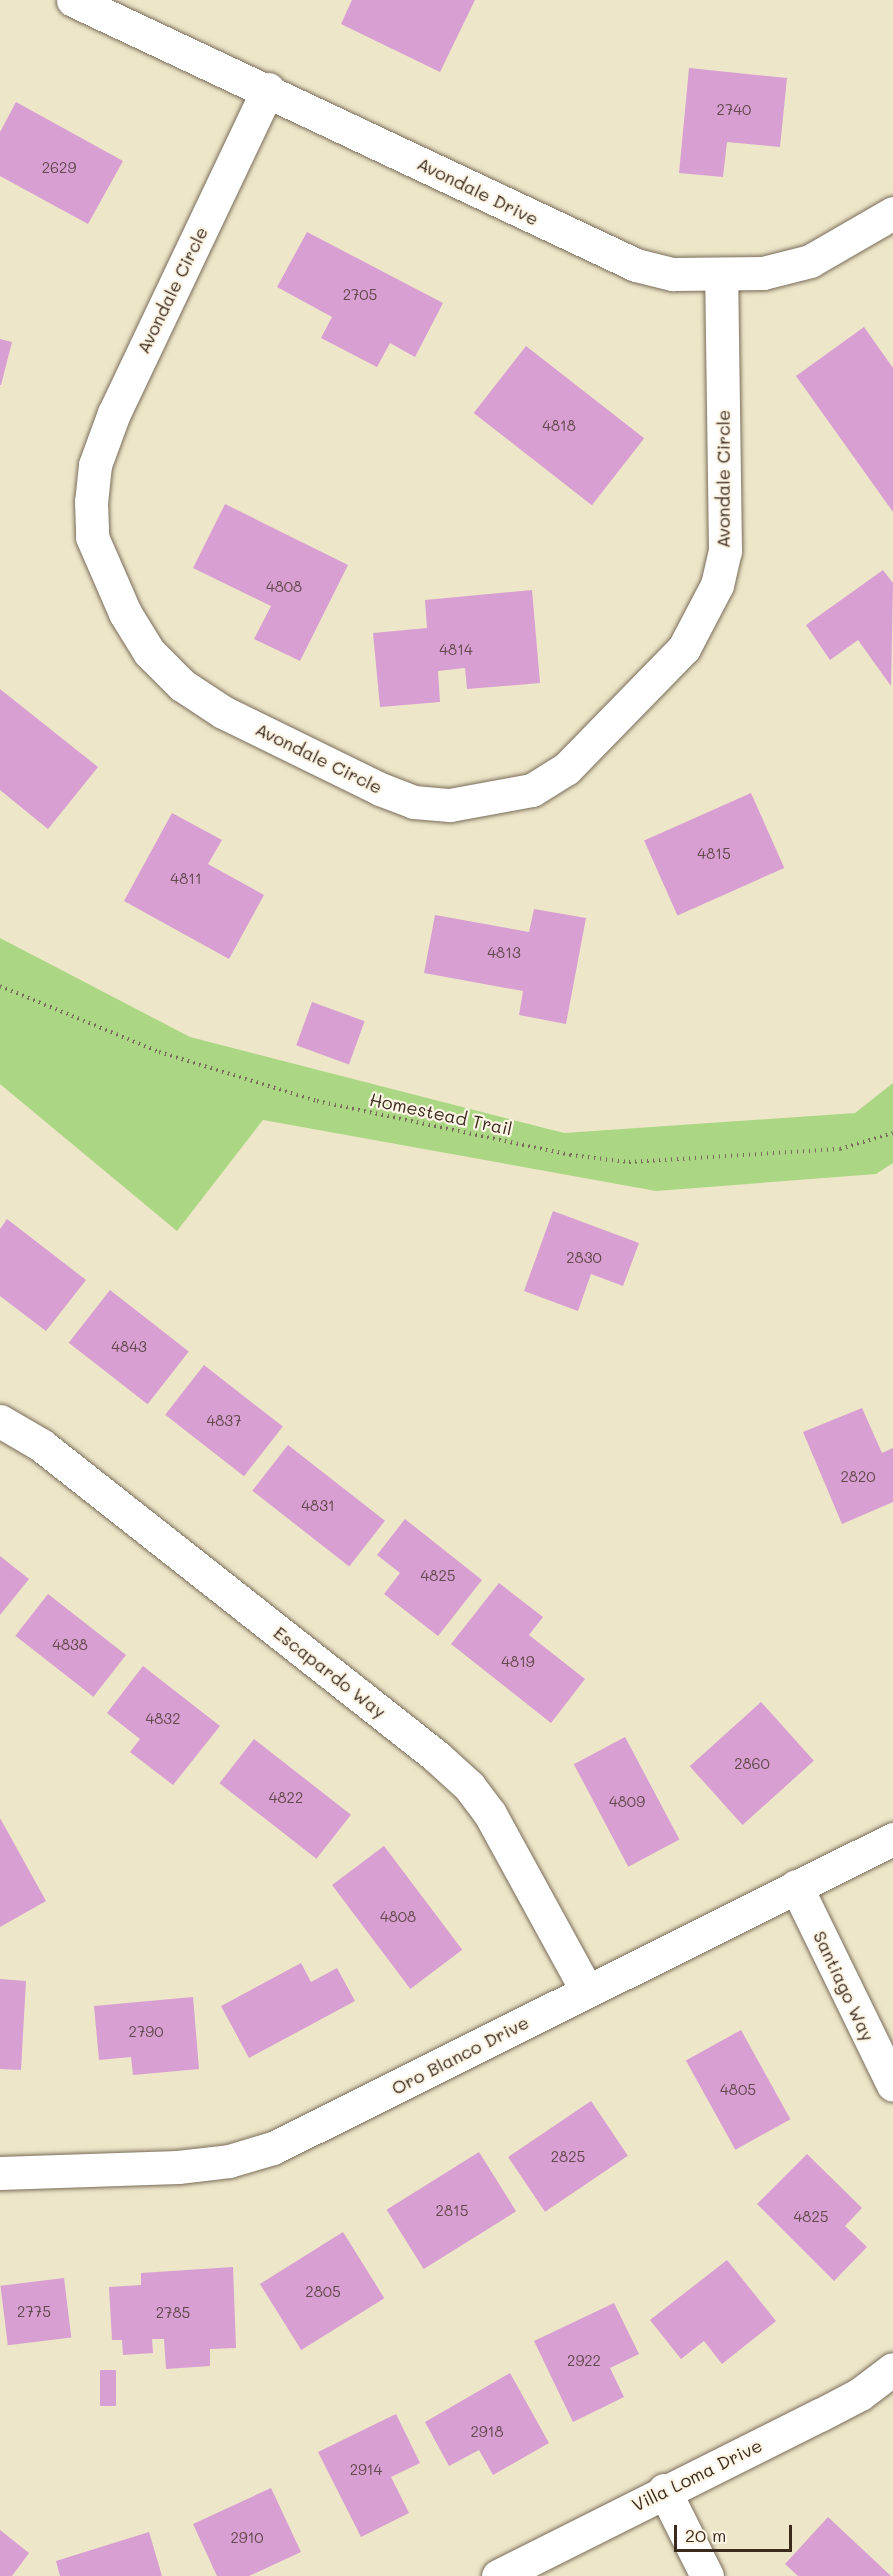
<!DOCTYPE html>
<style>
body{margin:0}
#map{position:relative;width:893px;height:2576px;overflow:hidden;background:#ede6c8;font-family:Mali,sans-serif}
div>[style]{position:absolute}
.green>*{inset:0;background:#abd784}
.building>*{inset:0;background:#d89fd3;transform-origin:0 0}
.path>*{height:4px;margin-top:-2px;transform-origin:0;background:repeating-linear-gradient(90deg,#796c5a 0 1.5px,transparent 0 6px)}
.roads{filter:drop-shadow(0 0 2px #796c5a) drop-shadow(0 0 2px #796c5a)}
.minor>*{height:33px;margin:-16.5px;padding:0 16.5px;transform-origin:16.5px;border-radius:16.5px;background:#fff}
span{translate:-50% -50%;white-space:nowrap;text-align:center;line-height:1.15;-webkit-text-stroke:4.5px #fcf5e5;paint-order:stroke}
.number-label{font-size:15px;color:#62474b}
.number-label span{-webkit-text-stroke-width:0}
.street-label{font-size:18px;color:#3b2a1e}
.scale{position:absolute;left:674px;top:2525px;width:118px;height:27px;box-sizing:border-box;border:3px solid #3b2a1e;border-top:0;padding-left:8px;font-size:18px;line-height:21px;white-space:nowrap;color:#3b2a1e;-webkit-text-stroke:4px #fcf5e5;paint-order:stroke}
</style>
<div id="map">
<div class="green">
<div style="clip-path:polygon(0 938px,190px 1037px,564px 1133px,855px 1113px,893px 1083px,893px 1163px,876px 1174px,656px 1191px,263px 1120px,177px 1231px,0 1084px)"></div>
</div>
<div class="building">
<div style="clip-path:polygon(352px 0,475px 0,440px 72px,341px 24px)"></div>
<div style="clip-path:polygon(689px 68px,787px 78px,780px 147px,727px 142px,723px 177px,679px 173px)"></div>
<div style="clip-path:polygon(16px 102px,123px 161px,88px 224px,0 176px,0 132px)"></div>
<div style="clip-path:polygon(307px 232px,443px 303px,415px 357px,390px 343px,377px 367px,321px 338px,332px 317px,277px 287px)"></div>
<div style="clip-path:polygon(864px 327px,893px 368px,893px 512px,796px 376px)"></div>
<div style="clip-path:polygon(0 339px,12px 342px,1px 385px,0 385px)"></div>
<div style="left:526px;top:346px;width:150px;height:85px;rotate:38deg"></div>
<div style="clip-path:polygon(225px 504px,348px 565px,300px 661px,254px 639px,271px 606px,193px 568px)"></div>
<div style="clip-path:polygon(883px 570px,893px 583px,891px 686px,858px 640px,830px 660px,806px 625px)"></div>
<div style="clip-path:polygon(532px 590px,540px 683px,467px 689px,465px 668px,438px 671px,440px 702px,380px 707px,373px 633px,427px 628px,425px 600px)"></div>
<div style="clip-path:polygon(0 689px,98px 767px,48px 829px,0 790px)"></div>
<div style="left:751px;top:793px;width:82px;height:117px;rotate:66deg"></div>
<div style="clip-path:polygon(172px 813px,222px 840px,208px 864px,264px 895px,229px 959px,124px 901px)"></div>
<div style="clip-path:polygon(534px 909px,586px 918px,566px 1024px,519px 1015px,523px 991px,424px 973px,435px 915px,529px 932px)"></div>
<div style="left:312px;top:1002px;width:56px;height:46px;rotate:20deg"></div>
<div style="clip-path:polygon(553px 1211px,639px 1243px,623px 1286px,591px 1274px,578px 1311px,524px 1291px)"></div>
<div style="clip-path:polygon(7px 1219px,86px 1280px,46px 1331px,0 1296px,0 1229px)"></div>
<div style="left:110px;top:1290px;width:100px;height:67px;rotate:38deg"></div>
<div style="left:204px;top:1365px;width:100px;height:63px;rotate:38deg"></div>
<div style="clip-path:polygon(862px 1408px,882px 1453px,893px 1448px,893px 1502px,842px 1524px,803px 1432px)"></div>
<div style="left:288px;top:1445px;width:123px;height:58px;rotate:38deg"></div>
<div style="clip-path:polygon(405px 1519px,482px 1580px,438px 1636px,384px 1594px,400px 1573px,377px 1555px)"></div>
<div style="clip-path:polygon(0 1556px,29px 1579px,0 1615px)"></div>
<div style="clip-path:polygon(499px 1583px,543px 1617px,529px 1635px,585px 1679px,551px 1723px,451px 1644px)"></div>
<div style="left:48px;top:1594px;width:99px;height:53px;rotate:38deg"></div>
<div style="clip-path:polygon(143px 1666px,220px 1726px,173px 1785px,130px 1752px,140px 1739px,107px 1713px)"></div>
<div style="left:761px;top:1702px;width:79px;height:96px;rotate:48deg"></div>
<div style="left:625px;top:1737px;width:116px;height:58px;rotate:62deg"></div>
<div style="left:254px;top:1739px;width:123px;height:56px;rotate:38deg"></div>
<div style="clip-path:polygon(0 1818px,46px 1901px,0 1927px)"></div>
<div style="left:384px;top:1846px;width:130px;height:65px;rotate:53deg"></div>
<div style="clip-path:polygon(301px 1963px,311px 1982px,337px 1968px,355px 2001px,249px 2058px,221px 2006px)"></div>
<div style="clip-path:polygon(0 1979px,26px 1981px,21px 2070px,0 2069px)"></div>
<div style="clip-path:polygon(193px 1997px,199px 2069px,133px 2075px,131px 2057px,99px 2060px,94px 2006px)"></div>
<div style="left:741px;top:2030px;width:102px;height:63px;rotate:61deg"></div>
<div style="left:591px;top:2101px;width:66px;height:100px;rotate:56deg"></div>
<div style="left:479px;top:2152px;width:70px;height:109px;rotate:58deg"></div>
<div style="clip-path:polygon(807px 2154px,862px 2208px,845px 2226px,867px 2247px,834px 2281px,757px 2204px)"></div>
<div style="left:343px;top:2232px;width:78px;height:98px;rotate:58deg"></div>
<div style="clip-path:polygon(727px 2260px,776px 2321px,722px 2364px,704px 2341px,681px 2359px,650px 2320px)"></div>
<div style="clip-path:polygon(233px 2267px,236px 2348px,210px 2349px,210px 2366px,166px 2369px,164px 2339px,152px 2339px,153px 2353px,123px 2355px,122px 2340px,112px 2340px,109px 2287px,141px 2285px,141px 2273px)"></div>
<div style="left:64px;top:2278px;width:60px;height:64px;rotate:83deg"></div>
<div style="clip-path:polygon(614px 2303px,639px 2354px,610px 2368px,624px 2397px,573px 2422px,534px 2341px)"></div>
<div style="left:100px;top:2370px;width:16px;height:36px"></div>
<div style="clip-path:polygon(510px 2373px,549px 2443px,493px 2475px,479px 2450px,449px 2466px,425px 2422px)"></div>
<div style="clip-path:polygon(396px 2414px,420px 2463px,391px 2477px,409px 2513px,361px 2537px,318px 2452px)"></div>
<div style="clip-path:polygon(271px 2488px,301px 2552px,249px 2576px,217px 2576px,193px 2524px)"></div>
<div style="clip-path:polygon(828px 2517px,891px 2576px,798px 2576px,785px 2564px)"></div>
<div style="clip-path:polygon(0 2530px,29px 2553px,12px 2576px,0 2576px)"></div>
<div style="clip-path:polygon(149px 2532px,162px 2576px,60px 2576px,56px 2561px)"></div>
</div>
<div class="path">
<div style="left:0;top:986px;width:172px;rotate:22.5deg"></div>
<div style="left:159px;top:1052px;width:165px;rotate:17.2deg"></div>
<div style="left:317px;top:1101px;width:259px;rotate:12deg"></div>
<div style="left:570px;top:1155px;width:59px;rotate:6.8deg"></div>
<div style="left:629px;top:1162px;width:211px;rotate:-3.5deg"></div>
<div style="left:840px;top:1149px;width:55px;rotate:-16.8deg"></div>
</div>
<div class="roads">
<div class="minor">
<div style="left:73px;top:0;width:622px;rotate:25.21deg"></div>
<div style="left:636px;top:265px;width:38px;rotate:14deg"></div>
<div style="left:673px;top:274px;width:90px;rotate:-0.6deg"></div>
<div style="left:763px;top:273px;width:49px;rotate:-14.3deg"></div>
<div style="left:810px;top:261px;width:96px;rotate:-30deg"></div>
<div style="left:268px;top:89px;width:359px;rotate:115.4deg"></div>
<div style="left:114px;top:413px;width:55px;rotate:110.1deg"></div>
<div style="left:95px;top:465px;width:36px;rotate:96deg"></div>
<div style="left:91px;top:501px;width:36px;rotate:88deg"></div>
<div style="left:92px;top:537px;width:83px;rotate:66.5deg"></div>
<div style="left:125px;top:613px;width:46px;rotate:58.4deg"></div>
<div style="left:149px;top:652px;width:47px;rotate:45deg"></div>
<div style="left:182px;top:685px;width:49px;rotate:33.4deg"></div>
<div style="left:223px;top:712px;width:175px;rotate:26.1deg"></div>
<div style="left:380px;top:789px;width:36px;rotate:21deg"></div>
<div style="left:414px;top:802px;width:36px;rotate:5deg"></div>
<div style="left:450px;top:805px;width:83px;rotate:-10.4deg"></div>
<div style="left:532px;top:790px;width:40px;rotate:-32deg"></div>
<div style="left:566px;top:769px;width:169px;rotate:-45.7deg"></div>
<div style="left:684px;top:648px;width:71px;rotate:-62.4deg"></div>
<div style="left:717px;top:585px;width:35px;rotate:-77deg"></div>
<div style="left:725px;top:551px;width:277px;rotate:-90.8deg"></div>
<div style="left:0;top:1421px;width:48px;rotate:30.3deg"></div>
<div style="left:41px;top:1445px;width:503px;rotate:38.21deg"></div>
<div style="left:436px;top:1756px;width:45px;rotate:42.3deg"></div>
<div style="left:469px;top:1786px;width:35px;rotate:53deg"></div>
<div style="left:490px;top:1814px;width:200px;rotate:61.3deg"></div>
<div style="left:796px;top:1886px;width:221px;rotate:64deg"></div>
<div style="left:0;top:2173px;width:178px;rotate:-1.9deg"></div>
<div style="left:178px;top:2167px;width:51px;rotate:-6.7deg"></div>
<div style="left:229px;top:2161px;width:46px;rotate:-16.5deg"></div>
<div style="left:273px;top:2148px;width:693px;rotate:-26.49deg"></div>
<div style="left:664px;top:2490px;width:96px;rotate:63.4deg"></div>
<div style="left:498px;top:2576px;width:360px;rotate:-26.6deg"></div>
<div style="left:820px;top:2415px;width:45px;rotate:-27.7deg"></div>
<div style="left:860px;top:2394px;width:41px;rotate:-37.1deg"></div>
</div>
</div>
<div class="number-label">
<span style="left:734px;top:110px">2740</span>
<span style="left:59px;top:168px">2629</span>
<span style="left:360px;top:295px">2705</span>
<span style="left:559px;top:426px">4818</span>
<span style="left:284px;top:587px">4808</span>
<span style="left:456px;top:650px">4814</span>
<span style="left:714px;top:854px">4815</span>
<span style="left:186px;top:879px">4811</span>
<span style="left:504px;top:953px">4813</span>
<span style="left:584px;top:1258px">2830</span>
<span style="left:129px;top:1347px">4843</span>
<span style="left:224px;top:1421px">4837</span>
<span style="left:858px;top:1477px">2820</span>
<span style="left:318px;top:1506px">4831</span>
<span style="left:438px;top:1576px">4825</span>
<span style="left:70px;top:1645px">4838</span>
<span style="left:518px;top:1662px">4819</span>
<span style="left:163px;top:1719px">4832</span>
<span style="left:752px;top:1764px">2860</span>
<span style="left:286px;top:1798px">4822</span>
<span style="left:627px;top:1802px">4809</span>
<span style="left:398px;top:1917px">4808</span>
<span style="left:146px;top:2032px">2790</span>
<span style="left:738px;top:2090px">4805</span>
<span style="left:568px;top:2157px">2825</span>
<span style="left:452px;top:2211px">2815</span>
<span style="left:811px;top:2217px">4825</span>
<span style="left:323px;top:2292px">2805</span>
<span style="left:34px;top:2312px">2775</span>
<span style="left:173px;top:2313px">2785</span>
<span style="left:584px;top:2361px">2922</span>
<span style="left:487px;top:2432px">2918</span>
<span style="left:366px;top:2470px">2914</span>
<span style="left:247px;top:2538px">2910</span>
</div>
<div class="street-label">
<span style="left:478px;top:191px;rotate:26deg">Avondale Drive</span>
<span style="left:172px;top:290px;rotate:-64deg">Avondale Circle</span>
<span style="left:723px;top:479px;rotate:-90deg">Avondale Circle</span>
<span style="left:319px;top:758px;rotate:26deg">Avondale Circle</span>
<span style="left:441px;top:1114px;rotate:12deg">Homestead Trail</span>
<span style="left:330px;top:1672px;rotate:38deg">Escapardo Way</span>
<span style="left:844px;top:1986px;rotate:65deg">Santiago Way</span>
<span style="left:460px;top:2055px;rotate:-27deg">Oro Blanco Drive</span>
<span style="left:697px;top:2475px;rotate:-26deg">Villa Loma Drive</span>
</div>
<div class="scale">20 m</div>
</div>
